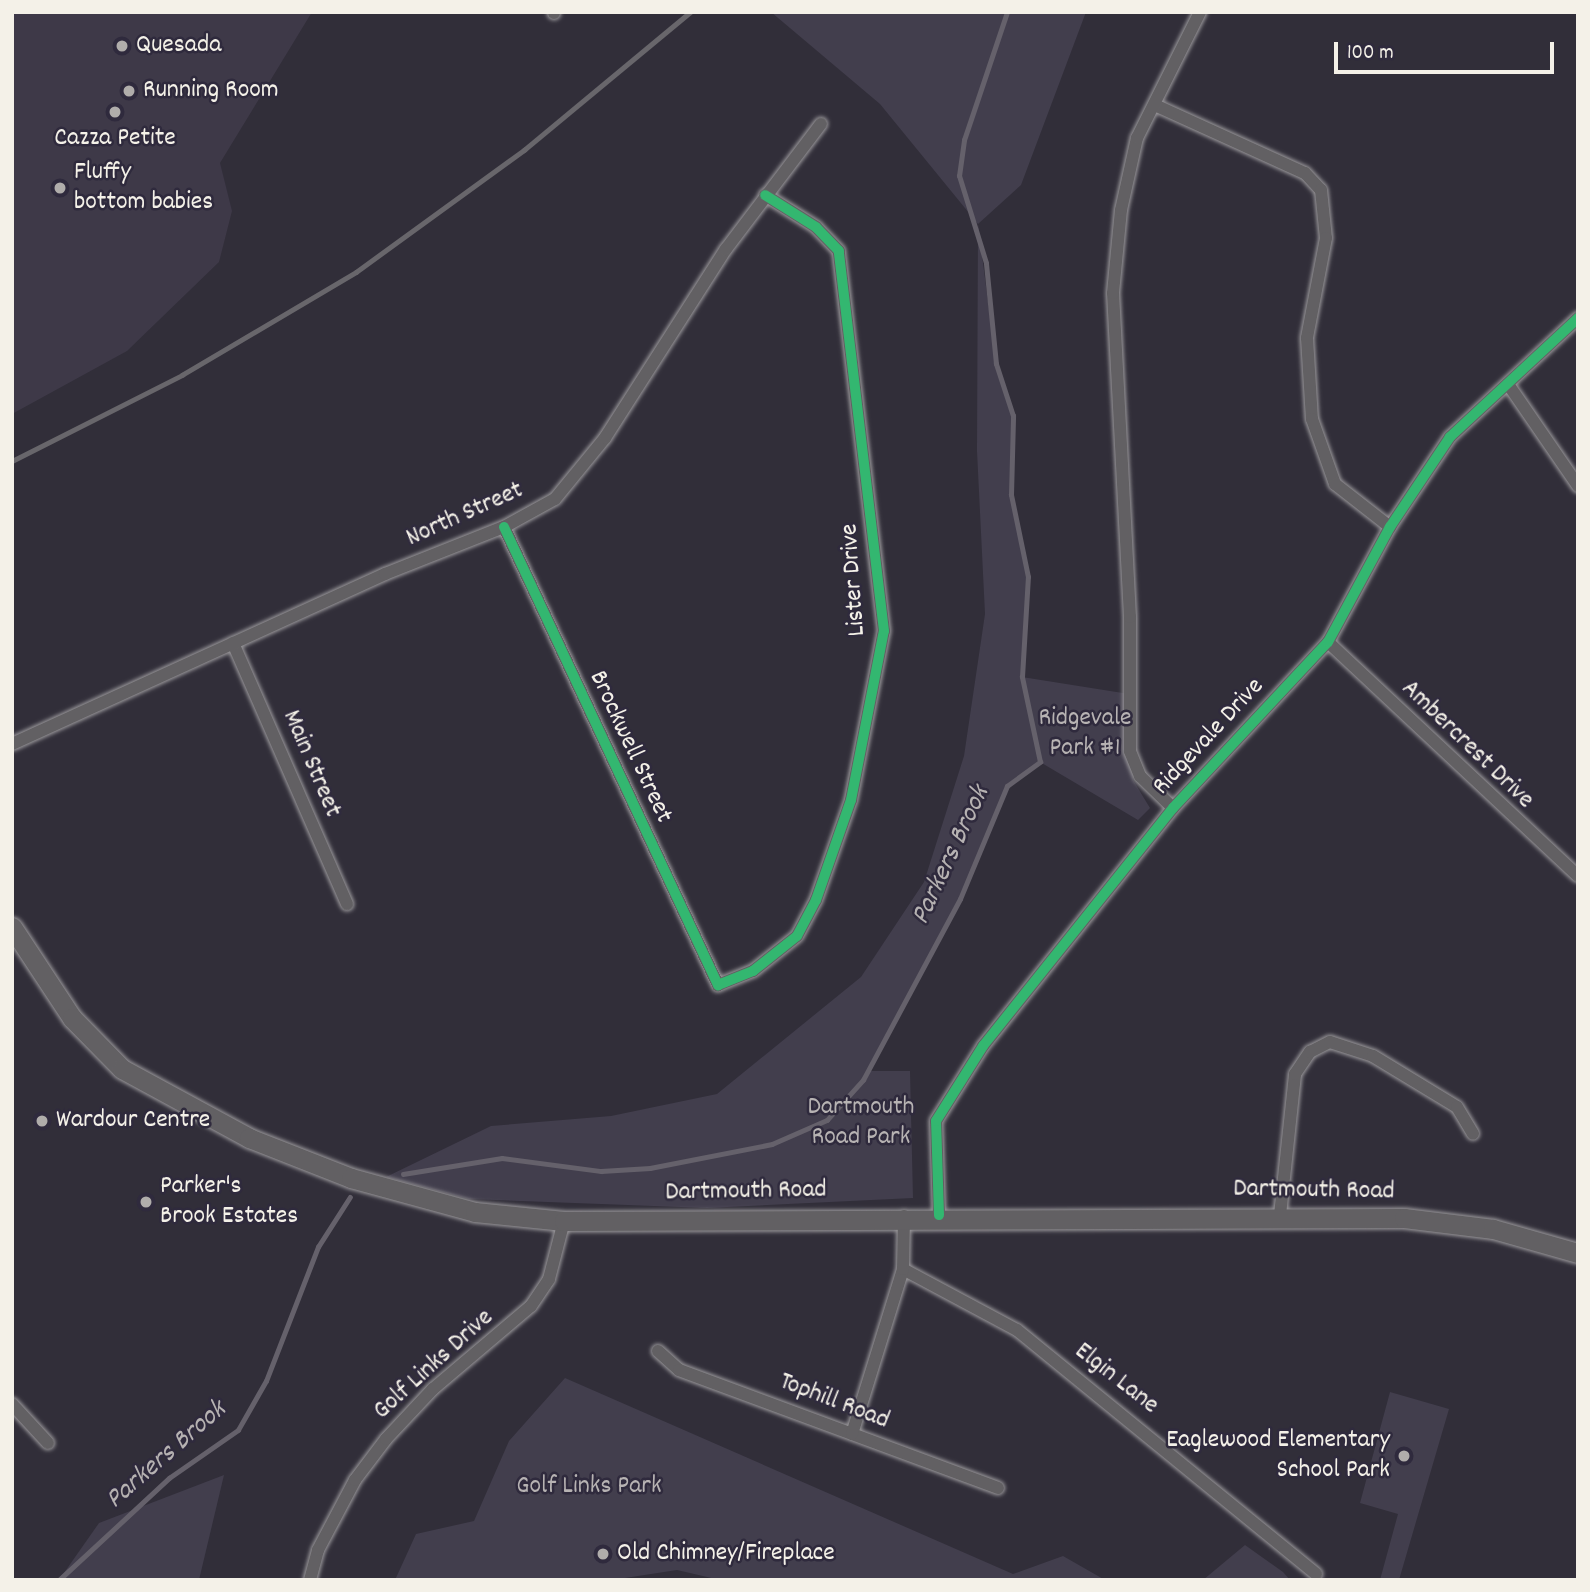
<!DOCTYPE html>
<style>
body{margin:0}
#map{position:relative;width:1590px;height:1592px;overflow:hidden;background:#312e39;font-family:Dekko,sans-serif}
div>[style]{position:absolute}
.built>*{inset:0;background:#3e3948}
.green>*{inset:0;background:#423e4d}
.stream>*{height:4.5px;margin:-2.25px;padding:0 2.25px;transform-origin:2.25px;border-radius:2.25px;background:#65616b}
.roads{filter:drop-shadow(0 0 2px #9a989b) drop-shadow(0 0 2px #9a989b)}
.street>*{height:12px;margin:-6px;padding:0 6px;transform-origin:6px;border-radius:6px;background:#626063}
.primary>*{height:19px;margin:-9.5px;padding:0 9.5px;transform-origin:9.5px;border-radius:9.5px;background:#626063}
.rail>*{height:4.5px;margin:-2.25px;padding:0 2.25px;transform-origin:2.25px;border-radius:2.25px;background:#68666b}
.cycleway>*{height:10px;margin:-5px;padding:0 5px;transform-origin:5px;border-radius:5px;background:#33b770}
.dots>*{width:19px;height:19px;translate:-50% -50%;box-sizing:border-box;border:4px solid #2f2a3d;border-radius:50%}
span{translate:-50% -50%;white-space:nowrap;text-align:center;line-height:1.15;-webkit-text-stroke:5px #2f2a3d;paint-order:stroke}
.poi-label{font-size:26px;color:#f4f1e8}
.left{translate:0 -50%;text-align:left}
.right{translate:-100% -50%;text-align:right}
.street-label{font-size:26px;color:#f4f1e8}
.park-label{font-size:26px;color:#b7b3b3}
.water-label{font-size:28px;color:#b6b2b2;font-style:italic}
.frame{position:absolute;inset:0;border:14px solid #f4f1e8;pointer-events:none}
.scale{position:absolute;left:1334px;top:42px;width:220px;height:32px;box-sizing:border-box;border:4px solid #f4f1e8;border-top:0;padding-left:9px;font-size:21px;line-height:24px;white-space:nowrap;color:#f4f1e8;-webkit-text-stroke:5px #2f2a3d;paint-order:stroke}
</style>
<div id="map">
<div class="built">
<div style="clip-path:polygon(12px 12px,312px 12px,220px 163px,232px 211px,219px 262px,127px 351px,12px 414px)"></div>
</div>
<div class="green">
<div style="clip-path:polygon(771px 12px,1086px 12px,1021px 185px,978px 224px,996px 364px,1013px 416px,1011px 495px,1028px 577px,1022px 677px,1129px 694px,1133px 780px,1150px 808px,1138px 820px,1040px 762px,1007px 786px,964px 891px,867px 1071px,910px 1071px,913px 1198px,707px 1208px,469px 1199px,386px 1177px,491px 1126px,611px 1116px,717px 1094px,861px 977px,924px 882px,964px 756px,985px 614px,977px 451px,978px 224px,880px 104px)"></div>
<div style="clip-path:polygon(565px 1378px,1013px 1574px,1063px 1556px,1105px 1580px,720px 1580px,677px 1570px,612px 1580px,395px 1580px,416px 1534px,474px 1521px,509px 1441px)"></div>
<div style="clip-path:polygon(1390px 1392px,1449px 1409px,1399px 1580px,1380px 1580px,1398px 1514px,1360px 1503px)"></div>
<div style="clip-path:polygon(224px 1475px,199px 1580px,59px 1580px,99px 1523px)"></div>
<div style="clip-path:polygon(1245px 1545px,1283px 1572px,1290px 1580px,1203px 1580px)"></div>
</div>
<div class="stream">
<div style="left:403px;top:1174px;width:100px;rotate:-9.2deg"></div>
<div style="left:502px;top:1158px;width:100px;rotate:7.5deg"></div>
<div style="left:601px;top:1171px;width:49px;rotate:-3.5deg"></div>
<div style="left:650px;top:1168px;width:124px;rotate:-11.1deg"></div>
<div style="left:772px;top:1144px;width:60px;rotate:-23.6deg"></div>
<div style="left:827px;top:1120px;width:54px;rotate:-48deg"></div>
<div style="left:863px;top:1080px;width:205px;rotate:-61.8deg"></div>
<div style="left:960px;top:899px;width:122px;rotate:-67.4deg"></div>
<div style="left:1007px;top:786px;width:41px;rotate:-36deg"></div>
<div style="left:1040px;top:762px;width:87px;rotate:-102deg"></div>
<div style="left:1022px;top:677px;width:100px;rotate:-86.6deg"></div>
<div style="left:1028px;top:577px;width:84px;rotate:-101.7deg"></div>
<div style="left:1011px;top:495px;width:79px;rotate:-88.5deg"></div>
<div style="left:1013px;top:416px;width:55px;rotate:-108.1deg"></div>
<div style="left:996px;top:364px;width:101px;rotate:-95.7deg"></div>
<div style="left:986px;top:263px;width:91px;rotate:-107.2deg"></div>
<div style="left:959px;top:176px;width:36px;rotate:-82deg"></div>
<div style="left:964px;top:140px;width:135px;rotate:-71.4deg"></div>
<div style="left:59px;top:1580px;width:150px;rotate:-42.8deg"></div>
<div style="left:169px;top:1478px;width:84px;rotate:-34.8deg"></div>
<div style="left:238px;top:1430px;width:56px;rotate:-60.3deg"></div>
<div style="left:266px;top:1381px;width:144px;rotate:-68.8deg"></div>
<div style="left:318px;top:1247px;width:59px;rotate:-57.4deg"></div>
</div>
<div class="roads">
<div class="street">
<div style="left:554px;top:12px;width:1px;rotate:90deg"></div>
<div style="left:1157px;top:106px;width:162px;rotate:24.4deg"></div>
<div style="left:1305px;top:173px;width:23px;rotate:47deg"></div>
<div style="left:1321px;top:190px;width:48px;rotate:84.1deg"></div>
<div style="left:1326px;top:238px;width:102px;rotate:100.8deg"></div>
<div style="left:1307px;top:338px;width:81px;rotate:86.5deg"></div>
<div style="left:1312px;top:419px;width:69px;rotate:70.5deg"></div>
<div style="left:1335px;top:484px;width:70px;rotate:38deg"></div>
<div style="left:1508px;top:384px;width:124px;rotate:55.5deg"></div>
<div style="left:504px;top:527px;width:506px;rotate:64.96deg"></div>
<div style="left:718px;top:985px;width:38px;rotate:-22deg"></div>
<div style="left:753px;top:971px;width:56px;rotate:-38.5deg"></div>
<div style="left:797px;top:936px;width:41px;rotate:-62.2deg"></div>
<div style="left:816px;top:900px;width:106px;rotate:-70.7deg"></div>
<div style="left:851px;top:800px;width:172px;rotate:-79deg"></div>
<div style="left:884px;top:631px;width:383px;rotate:-96.8deg"></div>
<div style="left:839px;top:251px;width:33px;rotate:-134deg"></div>
<div style="left:816px;top:227px;width:60px;rotate:-147.9deg"></div>
<div style="left:1328px;top:642px;width:342px;rotate:43.1deg"></div>
<div style="left:233px;top:643px;width:285px;rotate:66.4deg"></div>
<div style="left:12px;top:744px;width:410px;rotate:-24.5deg"></div>
<div style="left:385px;top:574px;width:128px;rotate:-21.6deg"></div>
<div style="left:504px;top:527px;width:58px;rotate:-28.8deg"></div>
<div style="left:555px;top:499px;width:79px;rotate:-50.7deg"></div>
<div style="left:605px;top:438px;width:224px;rotate:-57.4deg"></div>
<div style="left:726px;top:249px;width:157px;rotate:-52.8deg"></div>
<div style="left:1173px;top:808px;width:46px;rotate:-135.9deg"></div>
<div style="left:1140px;top:776px;width:27px;rotate:-112deg"></div>
<div style="left:1130px;top:751px;width:134px;rotate:-90deg"></div>
<div style="left:1130px;top:617px;width:324px;rotate:-93deg"></div>
<div style="left:1113px;top:293px;width:83px;rotate:-84.5deg"></div>
<div style="left:1121px;top:210px;width:74px;rotate:-77.5deg"></div>
<div style="left:1137px;top:138px;width:141px;rotate:-63.4deg"></div>
<div style="left:939px;top:1215px;width:94px;rotate:-91.8deg"></div>
<div style="left:936px;top:1121px;width:89px;rotate:-57.9deg"></div>
<div style="left:983px;top:1046px;width:305px;rotate:-51.4deg"></div>
<div style="left:1173px;top:808px;width:227px;rotate:-47deg"></div>
<div style="left:1328px;top:642px;width:131px;rotate:-61.7deg"></div>
<div style="left:1390px;top:527px;width:108px;rotate:-56.3deg"></div>
<div style="left:1450px;top:437px;width:175px;rotate:-42.9deg"></div>
<div style="left:1280px;top:1215px;width:142px;rotate:-83.9deg"></div>
<div style="left:1295px;top:1074px;width:27px;rotate:-56deg"></div>
<div style="left:1310px;top:1052px;width:22px;rotate:-27deg"></div>
<div style="left:1330px;top:1042px;width:45px;rotate:18deg"></div>
<div style="left:1373px;top:1056px;width:98px;rotate:31.3deg"></div>
<div style="left:1457px;top:1107px;width:31px;rotate:59deg"></div>
<div style="left:903px;top:1269px;width:129px;rotate:28.2deg"></div>
<div style="left:1017px;top:1330px;width:386px;rotate:39.2deg"></div>
<div style="left:658px;top:1351px;width:28px;rotate:42deg"></div>
<div style="left:679px;top:1370px;width:340px;rotate:20.3deg"></div>
<div style="left:12px;top:1404px;width:53px;rotate:47.3deg"></div>
<div style="left:852px;top:1434px;width:173px;rotate:-72.8deg"></div>
<div style="left:903px;top:1269px;width:53px;rotate:-88.9deg"></div>
<div style="left:310px;top:1580px;width:31px;rotate:-75deg"></div>
<div style="left:318px;top:1550px;width:79px;rotate:-62.1deg"></div>
<div style="left:355px;top:1480px;width:51px;rotate:-52.9deg"></div>
<div style="left:386px;top:1439px;width:69px;rotate:-46.8deg"></div>
<div style="left:433px;top:1389px;width:128px;rotate:-40.3deg"></div>
<div style="left:531px;top:1306px;width:32px;rotate:-56deg"></div>
<div style="left:549px;top:1279px;width:60px;rotate:-75.5deg"></div>
</div>
<div class="primary">
<div style="left:12px;top:927px;width:109px;rotate:56.6deg"></div>
<div style="left:72px;top:1018px;width:71px;rotate:45.6deg"></div>
<div style="left:122px;top:1069px;width:145px;rotate:28.5deg"></div>
<div style="left:249px;top:1138px;width:110px;rotate:21.4deg"></div>
<div style="left:351px;top:1178px;width:129px;rotate:15.3deg"></div>
<div style="left:475px;top:1212px;width:89px;rotate:5.8deg"></div>
<div style="left:564px;top:1221px;width:840px;rotate:-0.2deg"></div>
<div style="left:1404px;top:1218px;width:90px;rotate:7deg"></div>
<div style="left:1493px;top:1229px;width:88px;rotate:15.8deg"></div>
</div>
</div>
<div class="rail">
<div style="left:12px;top:461px;width:191px;rotate:-26.8deg"></div>
<div style="left:182px;top:375px;width:202px;rotate:-30.6deg"></div>
<div style="left:356px;top:272px;width:208px;rotate:-36deg"></div>
<div style="left:524px;top:150px;width:216px;rotate:-39.7deg"></div>
</div>
<div class="cycleway">
<div style="left:504px;top:527px;width:506px;rotate:64.96deg"></div>
<div style="left:718px;top:985px;width:38px;rotate:-22deg"></div>
<div style="left:753px;top:971px;width:56px;rotate:-38.5deg"></div>
<div style="left:797px;top:936px;width:41px;rotate:-62.2deg"></div>
<div style="left:816px;top:900px;width:106px;rotate:-70.7deg"></div>
<div style="left:851px;top:800px;width:172px;rotate:-79deg"></div>
<div style="left:884px;top:631px;width:383px;rotate:-96.8deg"></div>
<div style="left:839px;top:251px;width:33px;rotate:-134deg"></div>
<div style="left:816px;top:227px;width:60px;rotate:-147.9deg"></div>
<div style="left:939px;top:1215px;width:94px;rotate:-91.8deg"></div>
<div style="left:936px;top:1121px;width:89px;rotate:-57.9deg"></div>
<div style="left:983px;top:1046px;width:305px;rotate:-51.4deg"></div>
<div style="left:1173px;top:808px;width:227px;rotate:-47deg"></div>
<div style="left:1328px;top:642px;width:131px;rotate:-61.7deg"></div>
<div style="left:1390px;top:527px;width:108px;rotate:-56.3deg"></div>
<div style="left:1450px;top:437px;width:175px;rotate:-42.9deg"></div>
</div>
<div class="dots">
<div style="left:122px;top:46px;background:#b0adab"></div>
<div style="left:129px;top:91px;background:#b0adab"></div>
<div style="left:115px;top:112px;background:#b0adab"></div>
<div style="left:60px;top:188px;background:#b0adab"></div>
<div style="left:42px;top:1121px;background:#b0adab"></div>
<div style="left:146px;top:1202px;background:#b0adab"></div>
<div style="left:1404px;top:1456px;background:#b0adab"></div>
<div style="left:603px;top:1554px;background:#b0adab"></div>
</div>
<div class="poi-label">
<span class="left" style="left:136px;top:46px">Quesada</span>
<span class="left" style="left:143px;top:91px">Running Room</span>
<span style="left:115px;top:139px">Cazza Petite</span>
<span class="left" style="left:74px;top:188px">Fluffy<br>bottom babies</span>
<span class="left" style="left:56px;top:1121px">Wardour Centre</span>
<span class="left" style="left:160px;top:1202px">Parker's<br>Brook Estates</span>
<span class="right" style="left:1390px;top:1456px">Eaglewood Elementary<br>School Park</span>
<span class="left" style="left:617px;top:1554px">Old Chimney/Fireplace</span>
</div>
<div class="street-label">
<span style="left:465px;top:515px;rotate:-24deg">North Street</span>
<span style="left:854px;top:580px;rotate:-94deg">Lister Drive</span>
<span style="left:1209px;top:737px;rotate:-47deg">Ridgevale Drive</span>
<span style="left:1467px;top:745px;rotate:44deg">Ambercrest Drive</span>
<span style="left:630px;top:747px;rotate:65deg">Brockwell Street</span>
<span style="left:311px;top:764px;rotate:67deg">Main Street</span>
<span style="left:1314px;top:1191px;rotate:1deg">Dartmouth Road</span>
<span style="left:746px;top:1192px;rotate:-1deg">Dartmouth Road</span>
<span style="left:434px;top:1365px;rotate:-42deg">Golf Links Drive</span>
<span style="left:1116px;top:1379px;rotate:38deg">Elgin Lane</span>
<span style="left:834px;top:1402px;rotate:21deg">Tophill Road</span>
</div>
<div class="park-label">
<span style="left:1085px;top:734px">Ridgevale<br>Park #1</span>
<span style="left:861px;top:1123px">Dartmouth<br>Road Park</span>
<span style="left:589px;top:1487px">Golf Links Park</span>
</div>
<div class="water-label">
<span style="left:952px;top:856px;rotate:-65deg">Parkers Brook</span>
<span style="left:167px;top:1456px;rotate:-41deg">Parkers Brook</span>
</div>
<div class="frame"></div>
<div class="scale">100 m</div>
</div>
